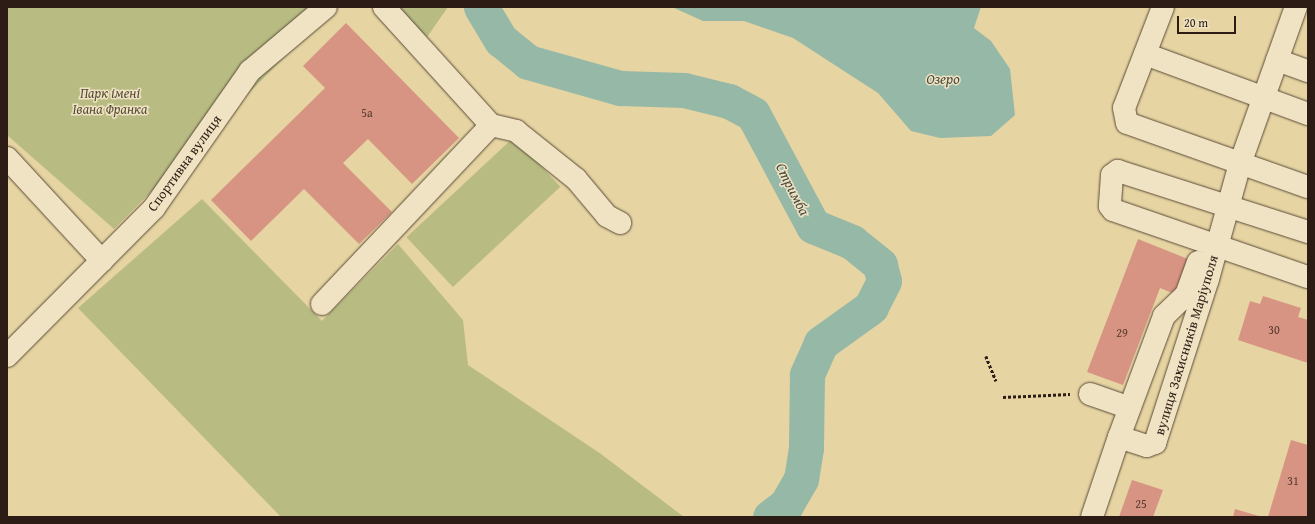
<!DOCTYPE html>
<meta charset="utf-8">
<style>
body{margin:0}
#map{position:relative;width:1315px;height:524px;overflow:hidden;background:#e6d4a2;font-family:"Gentium Book Plus",serif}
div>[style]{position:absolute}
.green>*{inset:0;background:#b8bc83;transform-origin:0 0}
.water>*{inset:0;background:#96b8a7}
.river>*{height:35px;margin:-17.5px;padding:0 17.5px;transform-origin:17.5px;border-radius:17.5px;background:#96b8a7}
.building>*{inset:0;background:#d89483}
.path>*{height:2.5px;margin-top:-1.25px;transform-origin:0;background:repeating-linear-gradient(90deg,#2c1c15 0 3px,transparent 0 5px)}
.roads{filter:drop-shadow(0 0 1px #5a4a38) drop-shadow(0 0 1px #5a4a38)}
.minor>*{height:22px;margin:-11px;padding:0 11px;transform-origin:11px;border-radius:11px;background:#efe3c3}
span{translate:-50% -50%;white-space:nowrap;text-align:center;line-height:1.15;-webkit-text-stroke:3px #efe3c3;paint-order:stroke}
.number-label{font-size:12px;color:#573a30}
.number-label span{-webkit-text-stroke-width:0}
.park-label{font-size:14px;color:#564c36;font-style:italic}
.street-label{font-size:14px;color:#2c1c15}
.water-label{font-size:15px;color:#4c4b41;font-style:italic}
.frame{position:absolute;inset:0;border:8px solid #2c1c15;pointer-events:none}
.scale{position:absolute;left:1177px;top:16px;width:59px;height:18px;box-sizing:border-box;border:2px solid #2c1c15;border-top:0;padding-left:5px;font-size:12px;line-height:14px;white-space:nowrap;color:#2c1c15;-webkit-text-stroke:3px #efe3c3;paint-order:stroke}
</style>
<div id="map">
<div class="green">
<div style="clip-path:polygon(7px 7px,334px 7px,114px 229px,7px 135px)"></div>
<div style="clip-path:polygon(396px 7px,448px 7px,427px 37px)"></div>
<div style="left:514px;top:137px;width:68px;height:147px;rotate:47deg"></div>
<div style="clip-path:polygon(202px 199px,322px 321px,398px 244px,463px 320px,468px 365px,601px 454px,684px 517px,281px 517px,78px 308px)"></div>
</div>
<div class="water">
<div style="clip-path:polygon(672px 7px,981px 7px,974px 28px,991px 41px,1010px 69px,1015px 115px,991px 136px,940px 138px,911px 131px,878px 93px,793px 38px,744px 21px,703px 21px)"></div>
</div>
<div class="river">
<div style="left:481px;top:7px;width:39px;rotate:59deg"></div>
<div style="left:501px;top:40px;width:35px;rotate:39deg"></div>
<div style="left:528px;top:62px;width:96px;rotate:15.8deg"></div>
<div style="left:620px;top:88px;width:64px;rotate:1.8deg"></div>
<div style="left:684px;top:90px;width:46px;rotate:13.7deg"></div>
<div style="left:729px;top:101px;width:27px;rotate:28deg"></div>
<div style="left:753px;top:114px;width:127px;rotate:61.8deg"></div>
<div style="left:813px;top:226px;width:42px;rotate:22.3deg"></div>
<div style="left:852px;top:242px;width:36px;rotate:39deg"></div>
<div style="left:880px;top:265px;width:16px;rotate:76deg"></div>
<div style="left:884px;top:281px;width:29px;rotate:117deg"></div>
<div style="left:871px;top:307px;width:62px;rotate:144.2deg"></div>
<div style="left:821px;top:343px;width:35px;rotate:114deg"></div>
<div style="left:807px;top:375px;width:73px;rotate:90.8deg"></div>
<div style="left:806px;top:448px;width:31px;rotate:99deg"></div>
<div style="left:801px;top:479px;width:30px;rotate:120deg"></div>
<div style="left:786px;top:505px;width:20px;rotate:143deg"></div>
</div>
<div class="building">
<div style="clip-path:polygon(346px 23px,459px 138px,412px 184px,368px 139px,343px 163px,392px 212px,359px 244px,304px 189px,251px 241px,211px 200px,325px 88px,303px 66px)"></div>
<div style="clip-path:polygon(1138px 239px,1188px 259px,1175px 294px,1160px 288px,1123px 385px,1087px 372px)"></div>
<div style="clip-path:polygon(1263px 296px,1301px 308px,1298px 317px,1308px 320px,1308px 363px,1238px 340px,1250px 301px,1260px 304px)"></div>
<div style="clip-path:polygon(1291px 440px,1308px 445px,1308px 517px,1268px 517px)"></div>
<div style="clip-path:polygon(1132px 480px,1163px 490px,1153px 517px,1119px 517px)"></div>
<div style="clip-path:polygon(1235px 509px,1262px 517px,1233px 517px)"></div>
</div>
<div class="path">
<div style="left:986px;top:356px;width:27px;rotate:68deg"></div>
<div style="left:1003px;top:397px;width:67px;rotate:-2.6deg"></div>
</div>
<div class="roads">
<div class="minor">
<div style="left:384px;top:7px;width:159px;rotate:47.8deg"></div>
<div style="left:491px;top:125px;width:26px;rotate:13deg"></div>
<div style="left:516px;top:131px;width:77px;rotate:38.7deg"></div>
<div style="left:576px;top:179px;width:48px;rotate:50deg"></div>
<div style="left:607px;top:216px;width:15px;rotate:28deg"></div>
<div style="left:1163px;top:7px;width:108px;rotate:111.1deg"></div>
<div style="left:1124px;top:108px;width:15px;rotate:79deg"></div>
<div style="left:1127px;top:123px;width:192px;rotate:19.5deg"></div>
<div style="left:1145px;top:54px;width:174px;rotate:20.2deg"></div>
<div style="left:1277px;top:60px;width:33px;rotate:20deg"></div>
<div style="left:7px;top:158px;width:140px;rotate:47.3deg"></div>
<div style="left:1308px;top:232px;width:200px;rotate:-162.2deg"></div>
<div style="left:1118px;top:171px;width:7px;rotate:146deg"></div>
<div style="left:1112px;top:175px;width:31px;rotate:94deg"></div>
<div style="left:1110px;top:206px;width:5px;rotate:53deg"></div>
<div style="left:1113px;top:210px;width:206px;rotate:19deg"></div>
<div style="left:322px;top:304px;width:246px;rotate:-46.6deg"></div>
<div style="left:7px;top:356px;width:209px;rotate:-45.2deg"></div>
<div style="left:154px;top:208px;width:167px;rotate:-55deg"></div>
<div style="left:250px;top:71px;width:99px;rotate:-40.1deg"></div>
<div style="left:1090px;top:394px;width:42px;rotate:19.3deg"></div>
<div style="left:1119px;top:437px;width:129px;rotate:-69.6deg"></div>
<div style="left:1164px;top:316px;width:30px;rotate:-44deg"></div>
<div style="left:1186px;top:295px;width:35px;rotate:-70deg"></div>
<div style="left:1092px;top:517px;width:84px;rotate:-71.4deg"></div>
<div style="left:1119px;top:437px;width:29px;rotate:18deg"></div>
<div style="left:1147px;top:446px;width:9px;rotate:-21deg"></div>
<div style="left:1155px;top:443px;width:172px;rotate:-72.1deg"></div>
<div style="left:1208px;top:279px;width:119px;rotate:-74.5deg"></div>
<div style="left:1240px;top:164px;width:167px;rotate:-70.4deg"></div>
</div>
</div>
<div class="number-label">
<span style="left:367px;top:113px">5а</span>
<span style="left:1274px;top:330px">30</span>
<span style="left:1122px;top:333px">29</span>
<span style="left:1293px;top:481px">31</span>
<span style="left:1141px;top:504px">25</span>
</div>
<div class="park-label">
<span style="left:110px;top:101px">Парк імені<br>Івана Франка</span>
</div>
<div class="street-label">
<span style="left:184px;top:163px;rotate:-54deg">Спортивна вулиця</span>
<span style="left:1186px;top:345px;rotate:-73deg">вулиця Захисників Маріуполя</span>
</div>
<div class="water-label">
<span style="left:943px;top:79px">Озеро</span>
<span style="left:793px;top:189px;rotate:63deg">Стримба</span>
</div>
<div class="frame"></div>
<div class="scale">20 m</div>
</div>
